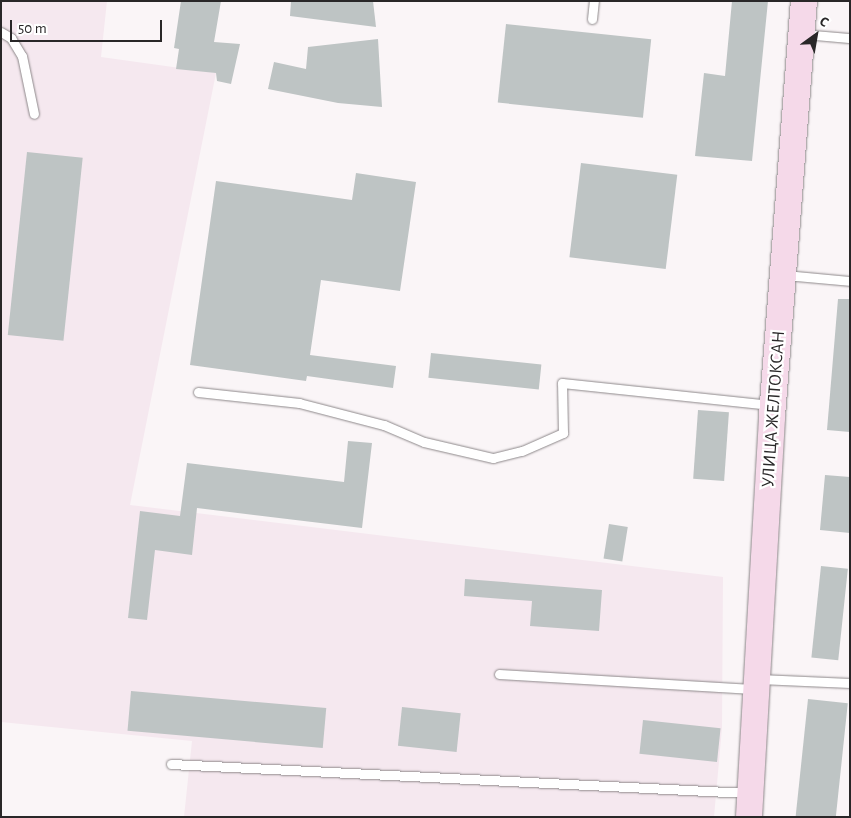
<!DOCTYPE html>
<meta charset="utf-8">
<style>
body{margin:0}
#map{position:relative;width:851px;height:818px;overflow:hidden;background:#faf5f7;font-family:"Alegreya Sans",sans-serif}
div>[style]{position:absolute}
.built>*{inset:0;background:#f5e8ef}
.building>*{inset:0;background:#bec4c4;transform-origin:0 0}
.roads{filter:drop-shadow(0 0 1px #8d888a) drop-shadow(0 0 1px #8d888a)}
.lane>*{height:9px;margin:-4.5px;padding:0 4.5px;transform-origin:4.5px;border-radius:4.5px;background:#fff}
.secondary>*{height:26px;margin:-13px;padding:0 13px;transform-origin:13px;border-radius:13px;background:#f5d9e9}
span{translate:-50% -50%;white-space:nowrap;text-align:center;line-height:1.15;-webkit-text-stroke:4.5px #fff;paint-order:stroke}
.street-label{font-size:18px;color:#292728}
.frame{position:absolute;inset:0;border:2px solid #292728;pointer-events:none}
.north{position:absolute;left:791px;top:10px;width:50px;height:50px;-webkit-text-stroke:4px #fff;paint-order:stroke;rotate:32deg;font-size:14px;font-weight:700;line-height:20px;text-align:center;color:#292728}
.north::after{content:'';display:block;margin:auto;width:18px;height:22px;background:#292728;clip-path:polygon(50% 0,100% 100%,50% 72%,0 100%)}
.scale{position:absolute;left:10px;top:20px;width:152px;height:22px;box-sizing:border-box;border:2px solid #292728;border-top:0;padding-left:6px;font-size:15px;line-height:18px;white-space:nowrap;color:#292728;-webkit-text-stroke:4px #fff;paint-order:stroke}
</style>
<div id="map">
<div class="built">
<div style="clip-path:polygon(1px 1px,107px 1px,101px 57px,216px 73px,130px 505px,723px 577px,722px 728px,714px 817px,184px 817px,192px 741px,1px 722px)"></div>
</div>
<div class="building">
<div style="clip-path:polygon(181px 1px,221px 1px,214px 42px,240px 44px,231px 84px,217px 81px,216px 73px,176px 69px,179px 49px,174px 48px)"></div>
<div style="clip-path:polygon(291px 1px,373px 1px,376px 27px,290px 16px)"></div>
<div style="clip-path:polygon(732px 1px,768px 1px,752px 161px,695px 156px,704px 73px,725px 76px)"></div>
<div style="left:506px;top:24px;width:146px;height:79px;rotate:6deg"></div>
<div style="clip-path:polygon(378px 39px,382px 107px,338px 103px,268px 89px,274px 62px,306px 69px,308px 47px)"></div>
<div style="left:27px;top:152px;width:56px;height:184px;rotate:6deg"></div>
<div style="left:581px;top:163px;width:97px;height:95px;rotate:7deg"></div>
<div style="clip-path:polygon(356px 173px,416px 182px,400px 291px,321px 280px,310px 355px,396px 366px,393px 388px,307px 376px,306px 381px,190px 365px,216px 181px,352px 200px)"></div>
<div style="clip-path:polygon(838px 299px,850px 299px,850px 432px,827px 430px)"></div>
<div style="left:431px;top:353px;width:111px;height:25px;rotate:6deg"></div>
<div style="left:698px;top:410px;width:31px;height:69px;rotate:4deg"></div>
<div style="clip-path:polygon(348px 441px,372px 443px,362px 528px,197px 508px,192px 555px,155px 550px,147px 620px,128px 618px,140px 511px,180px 516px,187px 463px,344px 482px)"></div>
<div style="clip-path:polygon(825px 475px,850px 477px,850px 533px,820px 530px)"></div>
<div style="left:609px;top:524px;width:19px;height:35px;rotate:9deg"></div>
<div style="left:821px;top:566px;width:27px;height:92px;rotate:6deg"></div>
<div style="clip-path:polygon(465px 579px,602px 590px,599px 631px,530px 626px,532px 601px,464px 596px)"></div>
<div style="left:131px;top:691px;width:196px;height:40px;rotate:5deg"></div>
<div style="left:808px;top:699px;width:40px;height:118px;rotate:6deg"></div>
<div style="left:402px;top:707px;width:59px;height:39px;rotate:6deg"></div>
<div style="left:643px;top:720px;width:78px;height:34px;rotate:6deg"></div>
</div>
<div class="roads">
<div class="lane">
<div style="left:592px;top:19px;width:18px;rotate:-84deg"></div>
<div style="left:1px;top:32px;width:12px;rotate:31deg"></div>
<div style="left:11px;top:38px;width:21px;rotate:59deg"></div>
<div style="left:22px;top:56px;width:59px;rotate:78.3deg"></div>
<div style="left:803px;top:34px;width:47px;rotate:4.9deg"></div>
<div style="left:784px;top:275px;width:66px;rotate:5.2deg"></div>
<div style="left:198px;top:392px;width:102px;rotate:6.2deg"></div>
<div style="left:299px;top:403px;width:88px;rotate:14.5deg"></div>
<div style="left:384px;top:425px;width:43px;rotate:23deg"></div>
<div style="left:424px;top:442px;width:71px;rotate:13.1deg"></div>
<div style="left:493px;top:458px;width:30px;rotate:-14deg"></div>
<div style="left:522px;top:451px;width:45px;rotate:-23.7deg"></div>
<div style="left:563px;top:433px;width:50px;rotate:-91.1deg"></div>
<div style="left:562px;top:383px;width:210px;rotate:6deg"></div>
<div style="left:499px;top:674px;width:254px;rotate:3.4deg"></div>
<div style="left:759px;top:679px;width:91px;rotate:2.5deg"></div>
<div style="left:171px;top:764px;width:577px;rotate:2.88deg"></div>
</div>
<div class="secondary">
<div style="left:749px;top:817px;width:402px;rotate:-86.7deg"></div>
<div style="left:772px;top:416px;width:416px;rotate:-85.6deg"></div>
</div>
</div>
<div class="street-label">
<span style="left:774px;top:409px;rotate:-86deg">УЛИЦА ЖЕЛТОКСАН</span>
</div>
<div class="frame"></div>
<div class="north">С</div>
<div class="scale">50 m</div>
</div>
